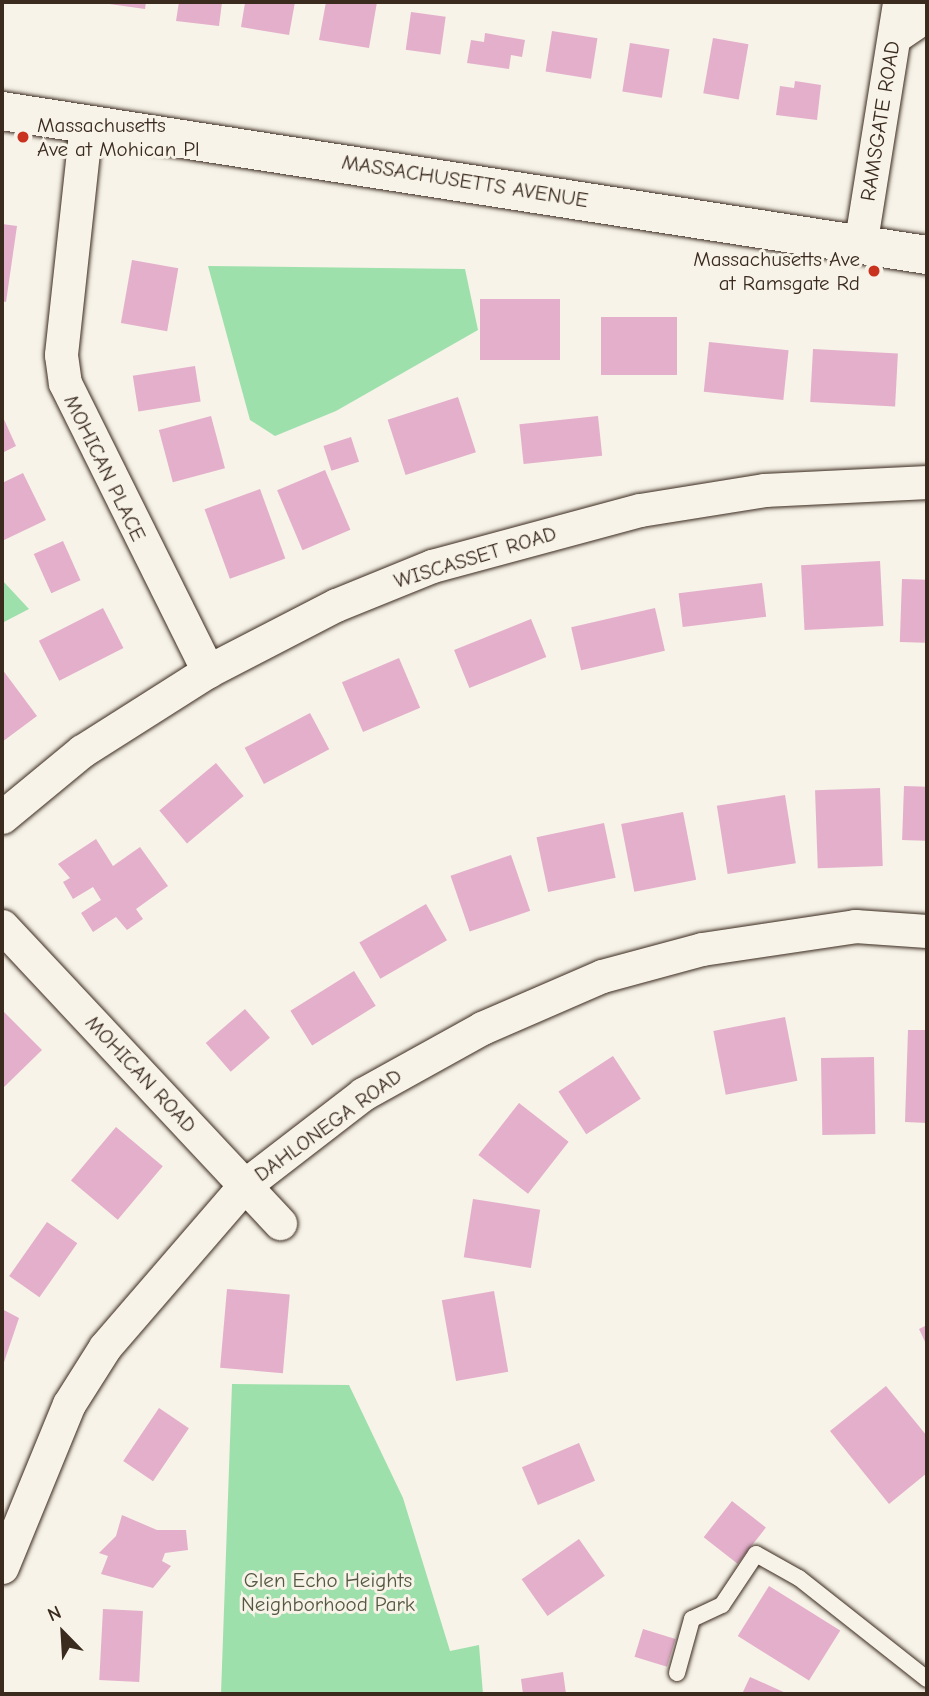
<!DOCTYPE html>
<style>
body{margin:0}
#map{position:relative;width:929px;height:1696px;overflow:hidden;background:#f7f3e8;font-family:"Comic Neue",sans-serif}
div>[style]{position:absolute}
.green>*{inset:0;background:#9ee0ab}
.building>*{inset:0;background:#e3afcb;transform-origin:0 0}
.roads{filter:drop-shadow(0 0 2px #3b2a1e) drop-shadow(0 0 2px #3b2a1e)}
.lane>*{height:16px;margin:-8px;padding:0 8px;transform-origin:8px;border-radius:8px;background:#f7f3e8}
.street>*{height:33px;margin:-16.5px;padding:0 16.5px;transform-origin:16.5px;border-radius:16.5px;background:#f7f3e8}
.secondary>*{height:38px;margin:-19px;padding:0 19px;transform-origin:19px;border-radius:19px;background:#f7f3e8}
.dots>*{width:19px;height:19px;translate:-50% -50%;box-sizing:border-box;border:4px solid #f7f3e8;border-radius:50%}
span{translate:-50% -50%;white-space:nowrap;text-align:center;line-height:1.15;-webkit-text-stroke:6px #f7f3e8;paint-order:stroke}
.street-label{font-size:21px;color:#3b2a1e}
.poi-label{font-size:21px;color:#3b2a1e}
.left{translate:0 -50%;text-align:left}
.right{translate:-100% -50%;text-align:right}
.park-label{font-size:21px;color:#545841}
.frame{position:absolute;inset:0;border:4px solid #3b2a1e;pointer-events:none}
.north{position:absolute;left:28px;top:1598px;width:70px;height:70px;-webkit-text-stroke:5px #f7f3e8;paint-order:stroke;rotate:336deg;font-size:19px;font-weight:700;line-height:28px;text-align:center;color:#3b2a1e}
.north::after{content:'';display:block;margin:auto;width:24px;height:32px;background:#3b2a1e;clip-path:polygon(50% 0,100% 100%,50% 72%,0 100%)}
</style>
<div id="map">
<div class="green">
<div style="clip-path:polygon(208px 266px,465px 269px,478px 330px,336px 411px,275px 436px,250px 420px)"></div>
<div style="clip-path:polygon(2px 580px,29px 609px,2px 623px)"></div>
<div style="clip-path:polygon(232px 1384px,349px 1385px,403px 1498px,450px 1651px,479px 1645px,483px 1694px,221px 1694px)"></div>
</div>
<div class="building">
<div style="clip-path:polygon(95px 2px,146px 2px,145px 9px)"></div>
<div style="clip-path:polygon(179px 2px,222px 2px,219px 26px,176px 21px)"></div>
<div style="clip-path:polygon(265px 2px,295px 2px,289px 35px,241px 27px,245px 3px)"></div>
<div style="clip-path:polygon(326px 2px,377px 2px,369px 48px,319px 40px)"></div>
<div style="left:411px;top:12px;width:35px;height:38px;rotate:8deg"></div>
<div style="left:552px;top:31px;width:46px;height:41px;rotate:9deg"></div>
<div style="clip-path:polygon(485px 33px,525px 40px,522px 57px,511px 55px,509px 69px,467px 63px,471px 40px,484px 42px)"></div>
<div style="left:713px;top:38px;width:36px;height:56px;rotate:10deg"></div>
<div style="left:630px;top:43px;width:40px;height:49px;rotate:9deg"></div>
<div style="clip-path:polygon(795px 81px,821px 85px,817px 120px,776px 115px,780px 86px,794px 88px)"></div>
<div style="clip-path:polygon(2px 224px,17px 226px,6px 302px,2px 301px)"></div>
<div style="left:132px;top:260px;width:47px;height:64px;rotate:10deg"></div>
<div style="left:480px;top:299px;width:80px;height:61px"></div>
<div style="left:601px;top:317px;width:76px;height:58px"></div>
<div style="left:709px;top:342px;width:80px;height:50px;rotate:6deg"></div>
<div style="left:813px;top:349px;width:85px;height:53px;rotate:3deg"></div>
<div style="left:195px;top:366px;width:36px;height:63px;rotate:81deg"></div>
<div style="left:458px;top:397px;width:58px;height:74px;rotate:72deg"></div>
<div style="clip-path:polygon(2px 415px,16px 446px,2px 453px)"></div>
<div style="left:211px;top:416px;width:54px;height:54px;rotate:75deg"></div>
<div style="left:598px;top:416px;width:40px;height:79px;rotate:84deg"></div>
<div style="left:351px;top:437px;width:26px;height:29px;rotate:72deg"></div>
<div style="left:325px;top:470px;width:65px;height:52px;rotate:67deg"></div>
<div style="clip-path:polygon(23px 473px,46px 520px,2px 541px,2px 483px)"></div>
<div style="left:260px;top:489px;width:74px;height:59px;rotate:70deg"></div>
<div style="left:63px;top:541px;width:43px;height:32px;rotate:66deg"></div>
<div style="left:880px;top:561px;width:65px;height:79px;rotate:87deg"></div>
<div style="left:902px;top:579px;width:25px;height:63px;rotate:2deg"></div>
<div style="left:762px;top:583px;width:34px;height:84px;rotate:83deg"></div>
<div style="left:103px;top:608px;width:45px;height:72px;rotate:63deg"></div>
<div style="left:655px;top:608px;width:44px;height:86px;rotate:77deg"></div>
<div style="left:531px;top:619px;width:41px;height:83px;rotate:68deg"></div>
<div style="left:399px;top:658px;width:54px;height:62px;rotate:67deg"></div>
<div style="clip-path:polygon(2px 669px,37px 716px,2px 742px)"></div>
<div style="left:310px;top:713px;width:41px;height:74px;rotate:62deg"></div>
<div style="left:216px;top:763px;width:43px;height:74px;rotate:50deg"></div>
<div style="left:904px;top:786px;width:23px;height:54px;rotate:2deg"></div>
<div style="left:880px;top:788px;width:78px;height:65px;rotate:88deg"></div>
<div style="left:785px;top:795px;width:69px;height:69px;rotate:81deg"></div>
<div style="left:683px;top:812px;width:69px;height:63px;rotate:79deg"></div>
<div style="left:604px;top:823px;width:56px;height:69px;rotate:78deg"></div>
<div style="clip-path:polygon(96px 839px,113px 866px,140px 847px,168px 886px,136px 909px,143px 919px,127px 930px,116px 917px,93px 932px,81px 913px,101px 900px,93px 887px,73px 899px,63px 882px,70px 878px,58px 864px)"></div>
<div style="left:511px;top:855px;width:59px;height:64px;rotate:71deg"></div>
<div style="left:426px;top:904px;width:42px;height:77px;rotate:60deg"></div>
<div style="left:354px;top:971px;width:41px;height:75px;rotate:58deg"></div>
<div style="left:245px;top:1009px;width:38px;height:52px;rotate:49deg"></div>
<div style="clip-path:polygon(2px 1010px,42px 1050px,2px 1089px)"></div>
<div style="left:785px;top:1017px;width:65px;height:73px;rotate:79deg"></div>
<div style="clip-path:polygon(908px 1030px,927px 1030px,927px 1123px,905px 1122px)"></div>
<div style="left:613px;top:1056px;width:51px;height:65px;rotate:57deg"></div>
<div style="left:874px;top:1057px;width:77px;height:53px;rotate:89deg"></div>
<div style="left:519px;top:1103px;width:63px;height:66px;rotate:38deg"></div>
<div style="left:116px;top:1127px;width:61px;height:70px;rotate:40deg"></div>
<div style="left:473px;top:1199px;width:68px;height:59px;rotate:9deg"></div>
<div style="left:47px;top:1222px;width:37px;height:66px;rotate:35deg"></div>
<div style="left:227px;top:1289px;width:63px;height:79px;rotate:5deg"></div>
<div style="left:494px;top:1291px;width:82px;height:53px;rotate:80deg"></div>
<div style="clip-path:polygon(2px 1309px,19px 1318px,2px 1368px)"></div>
<div style="clip-path:polygon(927px 1325px,927px 1346px,919px 1329px)"></div>
<div style="clip-path:polygon(886px 1386px,927px 1436px,927px 1473px,889px 1504px,830px 1431px)"></div>
<div style="left:159px;top:1408px;width:36px;height:64px;rotate:34deg"></div>
<div style="left:579px;top:1443px;width:41px;height:62px;rotate:67deg"></div>
<div style="left:732px;top:1501px;width:43px;height:46px;rotate:38deg"></div>
<div style="clip-path:polygon(122px 1515px,157px 1530px,186px 1530px,188px 1550px,165px 1553px,162px 1561px,171px 1566px,153px 1588px,101px 1574px,108px 1556px,99px 1553px,116px 1536px)"></div>
<div style="left:579px;top:1539px;width:45px;height:70px;rotate:55deg"></div>
<div style="left:769px;top:1586px;width:84px;height:59px;rotate:32deg"></div>
<div style="left:103px;top:1609px;width:40px;height:71px;rotate:3deg"></div>
<div style="left:643px;top:1629px;width:34px;height:29px;rotate:17deg"></div>
<div style="clip-path:polygon(563px 1672px,566px 1694px,523px 1694px,521px 1679px)"></div>
<div style="clip-path:polygon(750px 1677px,788px 1694px,742px 1694px)"></div>
</div>
<div class="roads">
<div class="lane">
<div style="left:677px;top:1673px;width:56px;rotate:-74.5deg"></div>
<div style="left:692px;top:1619px;width:33px;rotate:-25deg"></div>
<div style="left:722px;top:1605px;width:61px;rotate:-56.3deg"></div>
<div style="left:756px;top:1554px;width:49px;rotate:29.2deg"></div>
<div style="left:799px;top:1578px;width:163px;rotate:38.3deg"></div>
</div>
<div class="street">
<div style="left:894px;top:37px;width:40px;rotate:-34deg"></div>
<div style="left:86px;top:124px;width:232px;rotate:96.2deg"></div>
<div style="left:61px;top:355px;width:28px;rotate:82deg"></div>
<div style="left:65px;top:383px;width:322px;rotate:63.6deg"></div>
<div style="left:861px;top:240px;width:241px;rotate:-80.9deg"></div>
<div style="left:2px;top:817px;width:104px;rotate:-39.5deg"></div>
<div style="left:82px;top:751px;width:149px;rotate:-32.4deg"></div>
<div style="left:208px;top:671px;width:144px;rotate:-27.3deg"></div>
<div style="left:336px;top:605px;width:104px;rotate:-22.1deg"></div>
<div style="left:432px;top:566px;width:215px;rotate:-15.1deg"></div>
<div style="left:640px;top:510px;width:127px;rotate:-9.1deg"></div>
<div style="left:765px;top:490px;width:162px;rotate:-2.8deg"></div>
<div style="left:2px;top:926px;width:407px;rotate:46.9deg"></div>
<div style="left:2px;top:1567px;width:176px;rotate:-67.7deg"></div>
<div style="left:69px;top:1404px;width:67px;rotate:-57.7deg"></div>
<div style="left:105px;top:1347px;width:214px;rotate:-49.2deg"></div>
<div style="left:245px;top:1185px;width:149px;rotate:-37.6deg"></div>
<div style="left:363px;top:1094px;width:136px;rotate:-29deg"></div>
<div style="left:482px;top:1028px;width:131px;rotate:-23.4deg"></div>
<div style="left:602px;top:976px;width:104px;rotate:-15.1deg"></div>
<div style="left:702px;top:949px;width:155px;rotate:-8.5deg"></div>
<div style="left:855px;top:926px;width:72px;rotate:4deg"></div>
</div>
<div class="secondary">
<div style="left:2px;top:111px;width:936px;rotate:8.85deg"></div>
</div>
</div>
<div class="dots">
<div style="left:23px;top:137px;background:#c8321e"></div>
<div style="left:874px;top:271px;background:#c8321e"></div>
</div>
<div class="street-label">
<span style="left:880px;top:121px;rotate:-81deg">RAMSGATE ROAD</span>
<span style="left:465px;top:181px;rotate:9deg">MASSACHUSETTS AVENUE</span>
<span style="left:105px;top:468px;rotate:64deg">MOHICAN PLACE</span>
<span style="left:475px;top:557px;rotate:-17deg">WISCASSET ROAD</span>
<span style="left:141px;top:1074px;rotate:47deg">MOHICAN ROAD</span>
<span style="left:328px;top:1125px;rotate:-36deg">DAHLONEGA ROAD</span>
</div>
<div class="poi-label">
<span class="left" style="left:37px;top:137px">Massachusetts<br>Ave at Mohican Pl</span>
<span class="right" style="left:860px;top:271px">Massachusetts Ave<br>at Ramsgate Rd</span>
</div>
<div class="park-label">
<span style="left:328px;top:1592px">Glen Echo Heights<br>Neighborhood Park</span>
</div>
<div class="frame"></div>
<div class="north">N</div>
</div>
